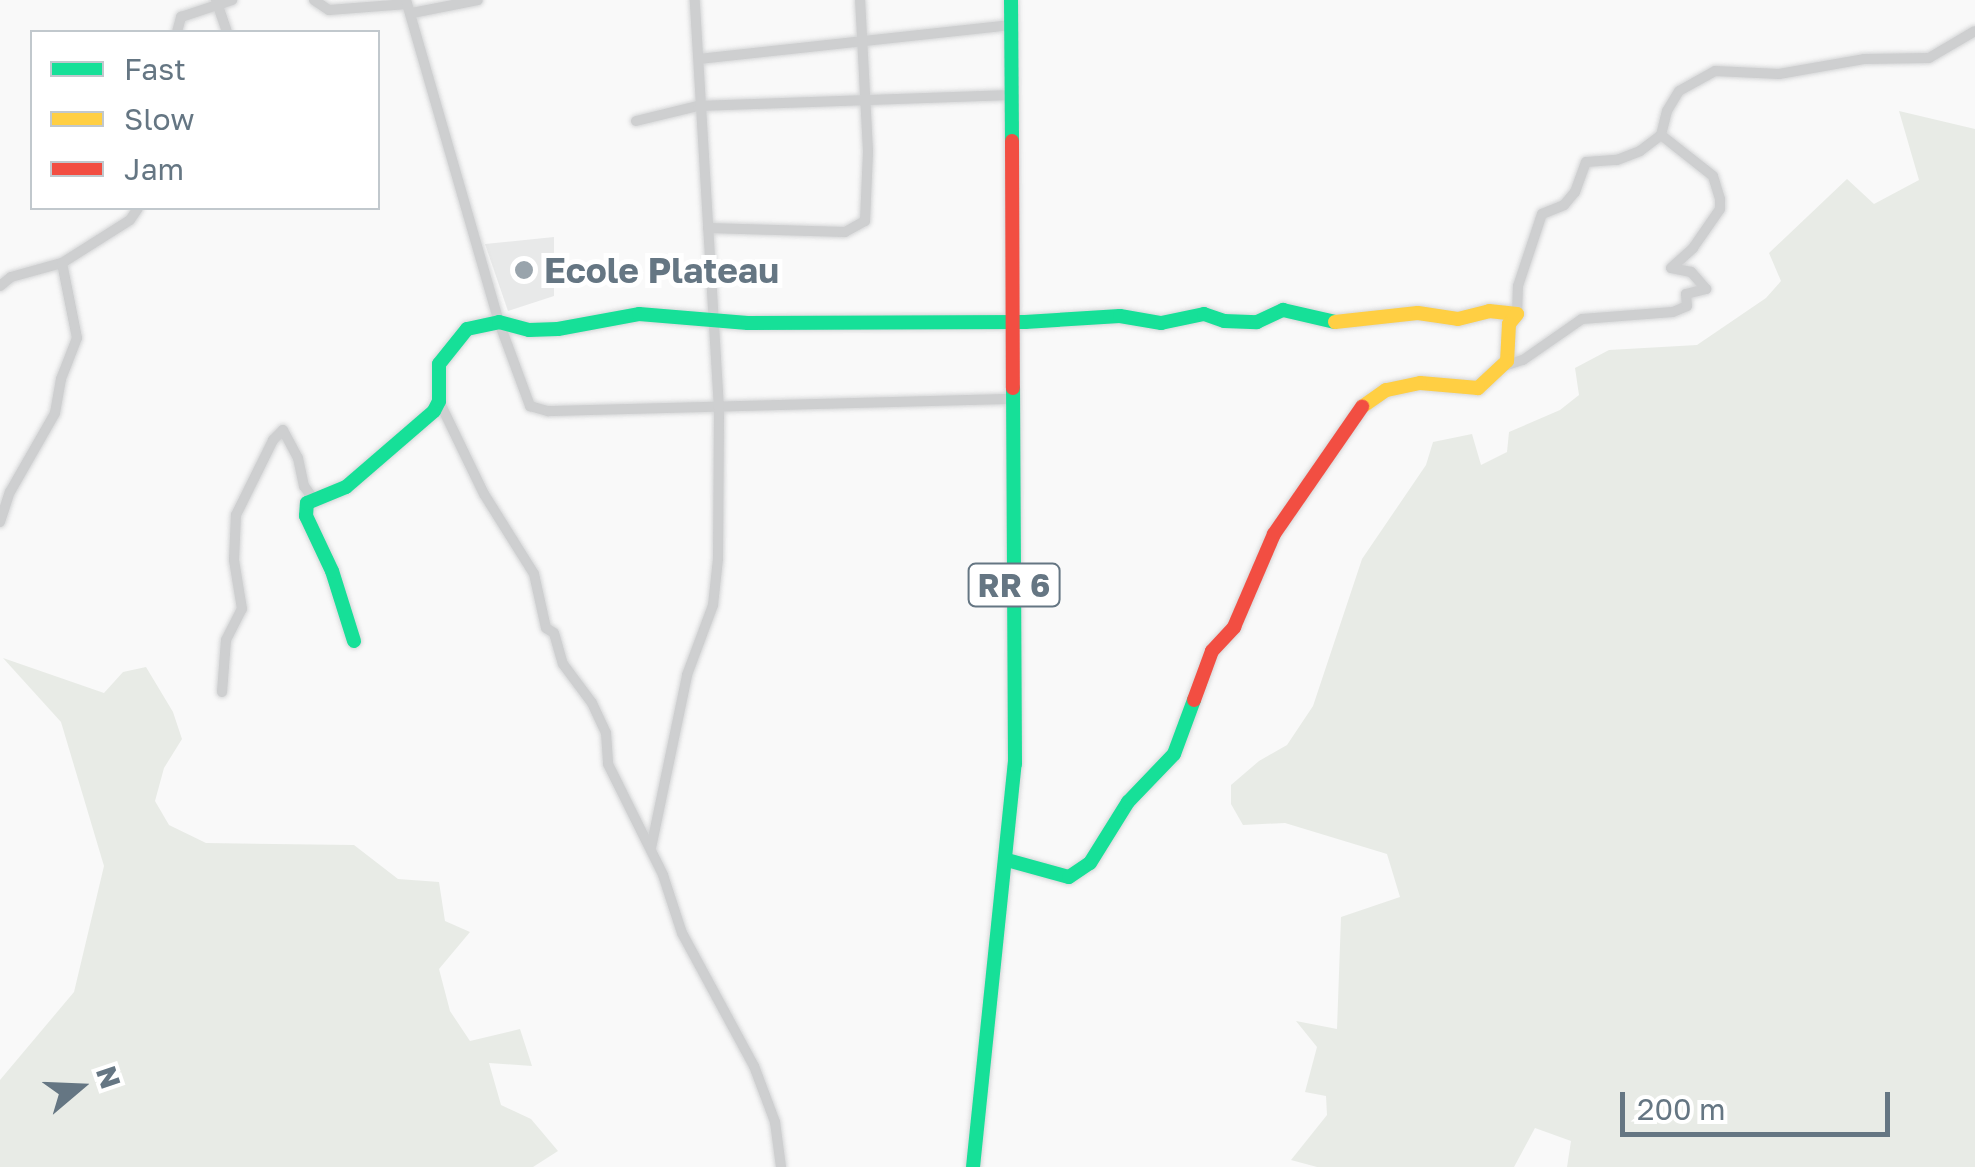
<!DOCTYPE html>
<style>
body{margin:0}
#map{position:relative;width:1975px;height:1167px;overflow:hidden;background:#f9f9f9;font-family:"Golos Text",sans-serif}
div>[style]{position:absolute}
.built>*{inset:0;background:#e8e9e9}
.green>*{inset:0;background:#e8ebe6}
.roads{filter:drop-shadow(0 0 2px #d5d6d7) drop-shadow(0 0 2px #d5d6d7)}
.street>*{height:10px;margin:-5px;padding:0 5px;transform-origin:5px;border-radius:5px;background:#cecfd0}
.fast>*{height:14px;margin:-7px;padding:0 7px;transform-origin:7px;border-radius:7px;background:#16e098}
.slow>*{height:14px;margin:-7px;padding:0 7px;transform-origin:7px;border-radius:7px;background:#ffcf43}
.jam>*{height:14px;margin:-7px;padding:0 7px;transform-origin:7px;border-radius:7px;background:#f24e42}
.dots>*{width:28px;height:28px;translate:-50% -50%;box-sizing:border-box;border:5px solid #fff;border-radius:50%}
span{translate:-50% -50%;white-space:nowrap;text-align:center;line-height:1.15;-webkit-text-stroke:10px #fff;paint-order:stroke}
.shield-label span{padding:2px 8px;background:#fff;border:2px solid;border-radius:8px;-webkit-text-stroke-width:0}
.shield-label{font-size:32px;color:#657683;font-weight:700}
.poi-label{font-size:35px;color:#657683;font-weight:700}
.left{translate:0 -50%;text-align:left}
.legend{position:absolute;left:30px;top:30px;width:350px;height:180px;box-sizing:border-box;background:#fff;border:2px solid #c1c8cd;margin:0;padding:12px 18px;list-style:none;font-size:30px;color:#657683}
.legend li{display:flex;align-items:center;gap:20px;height:50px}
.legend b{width:50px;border:2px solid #c1c8cd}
.north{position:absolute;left:30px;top:1037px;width:100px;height:100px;-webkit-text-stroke:8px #fff;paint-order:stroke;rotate:71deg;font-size:28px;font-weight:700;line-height:40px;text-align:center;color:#657683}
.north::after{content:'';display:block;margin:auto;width:35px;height:45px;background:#657683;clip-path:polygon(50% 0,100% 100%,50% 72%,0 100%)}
.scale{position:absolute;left:1620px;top:1092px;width:270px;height:45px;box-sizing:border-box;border:5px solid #657683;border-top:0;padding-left:12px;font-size:30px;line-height:35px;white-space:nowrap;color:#657683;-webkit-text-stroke:8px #fff;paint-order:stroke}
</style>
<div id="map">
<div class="built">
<div style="clip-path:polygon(554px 237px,554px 296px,508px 311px,485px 244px)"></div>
</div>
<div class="green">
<div style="clip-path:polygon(1899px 111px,1975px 129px,1975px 1167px,1567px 1167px,1571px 1141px,1535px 1128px,1514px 1167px,1317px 1167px,1291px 1160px,1327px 1115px,1326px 1096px,1305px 1092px,1317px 1047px,1296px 1021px,1337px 1029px,1341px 917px,1400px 897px,1387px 854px,1285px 823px,1243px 825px,1231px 804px,1231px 785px,1259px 761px,1287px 745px,1313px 706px,1362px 559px,1426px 465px,1433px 442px,1472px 434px,1481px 465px,1507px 452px,1509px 432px,1560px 410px,1579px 395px,1575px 368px,1609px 350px,1697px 345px,1766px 298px,1781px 281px,1769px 253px,1847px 179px,1874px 204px,1919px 180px)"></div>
<div style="clip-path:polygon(3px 658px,104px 693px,123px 672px,146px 667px,173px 712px,182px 739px,164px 768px,155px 801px,169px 825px,206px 843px,354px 845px,398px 879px,439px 882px,445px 921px,470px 932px,439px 969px,450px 1011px,470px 1041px,520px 1029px,532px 1066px,489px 1063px,501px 1105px,531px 1119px,558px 1151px,533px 1167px,0 1167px,0 1080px,74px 992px,104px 866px,61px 722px)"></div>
</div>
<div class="roads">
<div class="street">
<div style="left:216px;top:0;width:34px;rotate:71deg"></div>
<div style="left:314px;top:0;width:18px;rotate:34deg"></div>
<div style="left:329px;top:10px;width:78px;rotate:-4.4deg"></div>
<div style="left:406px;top:0;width:335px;rotate:73.9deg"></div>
<div style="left:499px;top:322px;width:90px;rotate:69.7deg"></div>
<div style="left:530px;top:406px;width:19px;rotate:16deg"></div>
<div style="left:548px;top:411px;width:463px;rotate:-1.5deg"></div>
<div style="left:412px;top:13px;width:67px;rotate:-11.1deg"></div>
<div style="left:177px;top:32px;width:16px;rotate:-75deg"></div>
<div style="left:181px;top:17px;width:54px;rotate:-18.4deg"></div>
<div style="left:699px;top:59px;width:314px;rotate:-6.2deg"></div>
<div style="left:636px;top:121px;width:64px;rotate:-13.6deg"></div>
<div style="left:698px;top:106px;width:313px;rotate:-2deg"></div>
<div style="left:708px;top:228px;width:137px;rotate:1.7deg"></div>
<div style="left:845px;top:232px;width:23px;rotate:-29deg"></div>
<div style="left:865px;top:221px;width:70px;rotate:-87.5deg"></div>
<div style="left:868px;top:151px;width:151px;rotate:-93deg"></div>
<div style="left:0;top:286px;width:14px;rotate:-39deg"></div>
<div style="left:11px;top:277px;width:53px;rotate:-15.4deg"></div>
<div style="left:1517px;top:314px;width:28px;rotate:-88deg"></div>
<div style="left:1518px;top:286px;width:76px;rotate:-71.6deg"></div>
<div style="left:1542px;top:214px;width:24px;rotate:-22deg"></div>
<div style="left:1564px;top:205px;width:17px;rotate:-50deg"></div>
<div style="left:1575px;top:192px;width:32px;rotate:-70deg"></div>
<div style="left:1586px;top:162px;width:31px;rotate:-4deg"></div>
<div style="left:1617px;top:160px;width:25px;rotate:-21deg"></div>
<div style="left:1640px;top:151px;width:26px;rotate:-37deg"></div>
<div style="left:1661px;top:135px;width:25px;rotate:-76deg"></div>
<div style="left:1667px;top:111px;width:23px;rotate:-59deg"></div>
<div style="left:1679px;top:91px;width:41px;rotate:-29.1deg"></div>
<div style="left:1715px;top:71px;width:64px;rotate:2.7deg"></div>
<div style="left:1779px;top:74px;width:86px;rotate:-10deg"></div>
<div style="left:1864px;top:59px;width:65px;rotate:-0.9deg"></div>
<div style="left:1929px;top:58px;width:53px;rotate:-30.4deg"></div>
<div style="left:1504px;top:366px;width:20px;rotate:-18deg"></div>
<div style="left:1523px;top:360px;width:72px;rotate:-34.8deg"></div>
<div style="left:1582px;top:319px;width:91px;rotate:-4.4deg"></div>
<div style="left:1673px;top:312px;width:15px;rotate:-23deg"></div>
<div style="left:1687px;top:306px;width:12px;rotate:-95deg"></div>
<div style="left:1686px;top:294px;width:21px;rotate:-14deg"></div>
<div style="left:1706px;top:289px;width:23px;rotate:-131deg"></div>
<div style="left:1691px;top:272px;width:20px;rotate:-169deg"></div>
<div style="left:1671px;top:268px;width:30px;rotate:-42deg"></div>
<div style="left:1693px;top:248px;width:47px;rotate:-55.3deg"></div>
<div style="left:1720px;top:209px;width:10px;rotate:-90deg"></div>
<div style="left:1720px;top:199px;width:24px;rotate:-107deg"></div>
<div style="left:1713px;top:176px;width:66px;rotate:-141.7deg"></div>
<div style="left:439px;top:401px;width:103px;rotate:64.2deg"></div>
<div style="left:484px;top:494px;width:94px;rotate:58deg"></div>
<div style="left:534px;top:574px;width:55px;rotate:77.5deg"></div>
<div style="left:546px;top:628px;width:9px;rotate:32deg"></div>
<div style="left:554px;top:633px;width:32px;rotate:74deg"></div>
<div style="left:563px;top:664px;width:49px;rotate:53.4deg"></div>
<div style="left:592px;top:703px;width:33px;rotate:65deg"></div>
<div style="left:606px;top:733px;width:31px;rotate:86deg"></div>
<div style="left:608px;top:764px;width:124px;rotate:63.6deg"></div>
<div style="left:663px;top:875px;width:61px;rotate:71.9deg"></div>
<div style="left:682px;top:933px;width:151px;rotate:61.6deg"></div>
<div style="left:754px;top:1066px;width:60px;rotate:69.4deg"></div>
<div style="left:775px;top:1122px;width:45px;rotate:82.4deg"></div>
<div style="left:0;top:522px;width:32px;rotate:-72deg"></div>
<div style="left:10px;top:492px;width:91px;rotate:-60.3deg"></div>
<div style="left:55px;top:413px;width:35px;rotate:-80deg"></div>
<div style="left:61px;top:379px;width:44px;rotate:-68.7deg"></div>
<div style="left:77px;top:338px;width:76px;rotate:-101.3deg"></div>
<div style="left:62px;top:263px;width:80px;rotate:-32.3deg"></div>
<div style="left:130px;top:220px;width:14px;rotate:-56deg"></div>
<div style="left:222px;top:692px;width:52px;rotate:-85.6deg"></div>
<div style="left:226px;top:640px;width:35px;rotate:-63deg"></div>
<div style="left:242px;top:609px;width:50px;rotate:-99.3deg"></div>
<div style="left:234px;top:560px;width:45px;rotate:-87.5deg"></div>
<div style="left:236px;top:515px;width:84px;rotate:-63.7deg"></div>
<div style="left:273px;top:440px;width:14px;rotate:-45deg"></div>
<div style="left:283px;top:430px;width:32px;rotate:62deg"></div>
<div style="left:298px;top:458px;width:29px;rotate:78deg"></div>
<div style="left:304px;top:486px;width:17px;rotate:54deg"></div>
<div style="left:651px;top:848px;width:177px;rotate:-78.2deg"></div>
<div style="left:687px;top:675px;width:75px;rotate:-69.6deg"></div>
<div style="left:713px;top:605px;width:46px;rotate:-83.8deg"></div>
<div style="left:718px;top:559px;width:150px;rotate:-89.6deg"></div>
<div style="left:719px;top:409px;width:410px;rotate:-93.4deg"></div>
</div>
<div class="fast">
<div style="left:1011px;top:0;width:141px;rotate:89.6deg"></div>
<div style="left:354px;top:641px;width:73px;rotate:-107.4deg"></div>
<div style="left:332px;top:571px;width:61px;rotate:-115.3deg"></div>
<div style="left:306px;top:516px;width:13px;rotate:-86deg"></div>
<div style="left:307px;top:503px;width:42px;rotate:-22.3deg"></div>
<div style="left:346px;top:487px;width:116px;rotate:-40.8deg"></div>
<div style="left:434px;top:411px;width:11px;rotate:-63deg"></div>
<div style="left:439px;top:401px;width:37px;rotate:-90deg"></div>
<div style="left:439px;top:364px;width:45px;rotate:-51.3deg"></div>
<div style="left:467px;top:329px;width:33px;rotate:-12deg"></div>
<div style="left:499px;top:322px;width:31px;rotate:15deg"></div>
<div style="left:529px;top:330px;width:29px;rotate:-2deg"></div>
<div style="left:558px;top:329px;width:82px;rotate:-10.5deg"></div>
<div style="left:639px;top:314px;width:109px;rotate:4.7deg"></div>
<div style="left:748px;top:323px;width:277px;rotate:-0.2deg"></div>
<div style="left:1025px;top:322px;width:95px;rotate:-3.6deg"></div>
<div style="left:1120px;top:316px;width:42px;rotate:9.7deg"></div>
<div style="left:1161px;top:323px;width:44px;rotate:-11.8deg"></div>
<div style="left:1204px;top:314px;width:21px;rotate:19deg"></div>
<div style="left:1224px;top:321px;width:33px;rotate:2deg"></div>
<div style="left:1257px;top:322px;width:29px;rotate:-25deg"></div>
<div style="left:1283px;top:310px;width:53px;rotate:13deg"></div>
<div style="left:1007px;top:860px;width:64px;rotate:15.3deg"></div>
<div style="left:1069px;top:877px;width:25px;rotate:-34deg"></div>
<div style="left:1090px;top:863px;width:72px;rotate:-58.1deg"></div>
<div style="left:1128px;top:802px;width:66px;rotate:-46.2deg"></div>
<div style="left:1174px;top:754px;width:58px;rotate:-69.7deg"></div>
<div style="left:973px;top:1167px;width:405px;rotate:-84.1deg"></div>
<div style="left:1015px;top:764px;width:376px;rotate:-90.3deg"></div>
</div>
<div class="slow">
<div style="left:1335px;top:322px;width:83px;rotate:-6.2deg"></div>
<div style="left:1418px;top:313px;width:40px;rotate:8.5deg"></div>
<div style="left:1458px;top:319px;width:32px;rotate:-14deg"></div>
<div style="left:1489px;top:311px;width:28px;rotate:6deg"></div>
<div style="left:1517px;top:314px;width:13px;rotate:129deg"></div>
<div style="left:1509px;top:324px;width:37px;rotate:93deg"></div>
<div style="left:1507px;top:361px;width:40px;rotate:137deg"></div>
<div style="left:1478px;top:388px;width:58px;rotate:-175.1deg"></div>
<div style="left:1420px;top:383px;width:35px;rotate:168deg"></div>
<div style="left:1386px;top:390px;width:29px;rotate:145deg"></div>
</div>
<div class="jam">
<div style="left:1012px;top:141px;width:247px;rotate:89.8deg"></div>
<div style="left:1194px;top:700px;width:52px;rotate:-69.8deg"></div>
<div style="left:1212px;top:651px;width:33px;rotate:-47deg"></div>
<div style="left:1234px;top:627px;width:101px;rotate:-66.7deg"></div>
<div style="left:1274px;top:534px;width:155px;rotate:-55.3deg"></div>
</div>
</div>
<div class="dots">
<div style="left:524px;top:270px;background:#99a4ac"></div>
</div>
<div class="shield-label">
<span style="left:1014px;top:585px">RR 6</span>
</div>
<div class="poi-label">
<span class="left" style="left:544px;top:270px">Ecole Plateau</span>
</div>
<ul class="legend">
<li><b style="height:12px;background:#16e098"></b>Fast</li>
<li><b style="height:12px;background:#ffcf43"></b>Slow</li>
<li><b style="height:12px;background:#f24e42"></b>Jam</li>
</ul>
<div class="north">N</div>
<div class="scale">200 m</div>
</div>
